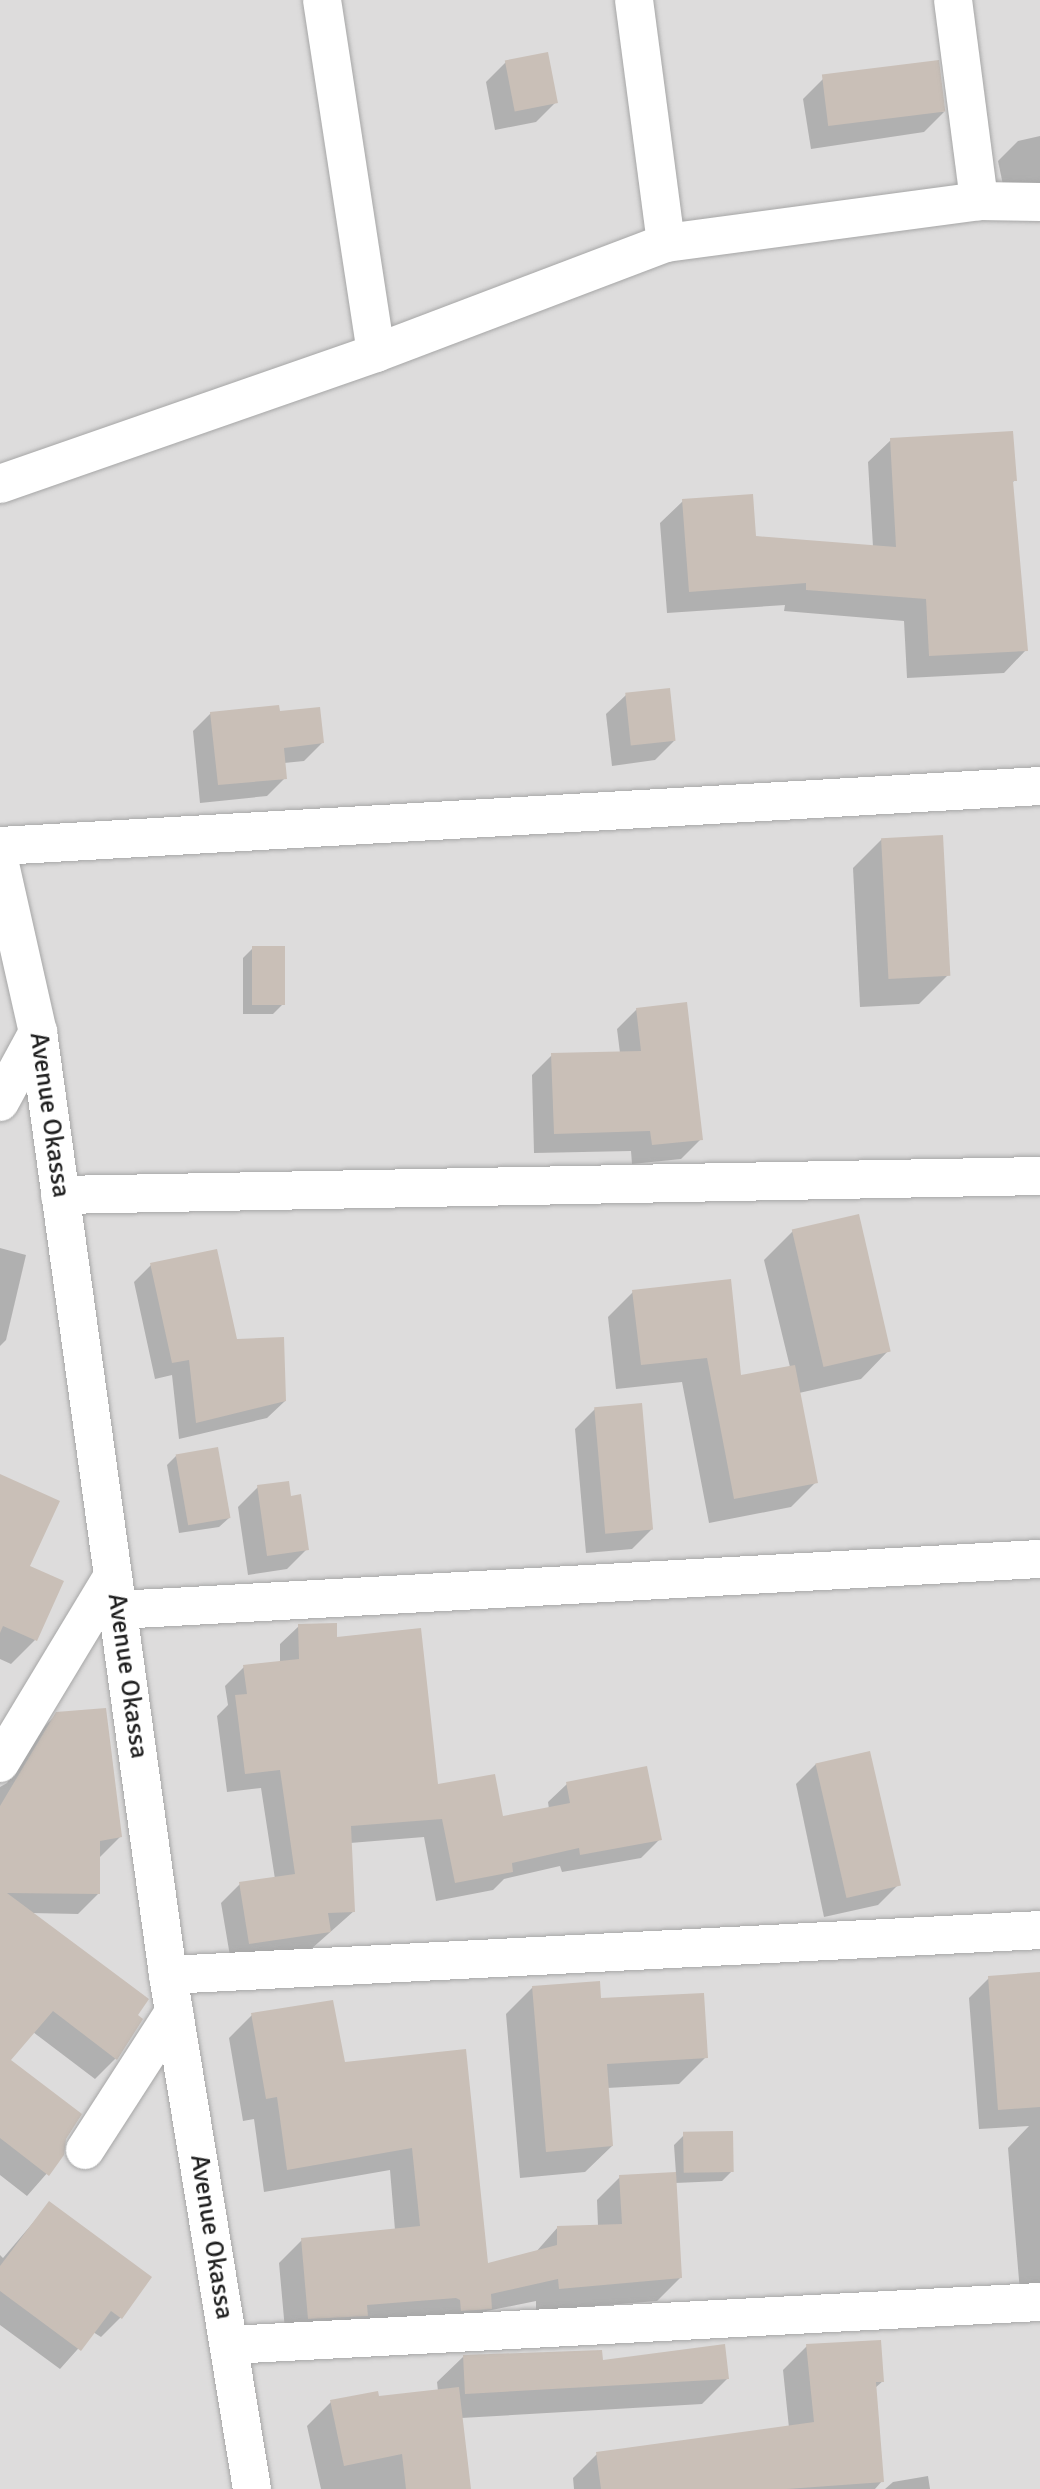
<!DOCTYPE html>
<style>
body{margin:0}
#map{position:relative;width:1040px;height:2489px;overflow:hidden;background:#f0ede4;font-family:Signika,sans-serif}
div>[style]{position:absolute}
.residential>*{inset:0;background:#dddcdc;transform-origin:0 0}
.shadow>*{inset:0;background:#0003}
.building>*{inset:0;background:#c9bfb7;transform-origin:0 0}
.roads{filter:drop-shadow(0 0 2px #a6a6a6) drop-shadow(0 0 2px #a6a6a6)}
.street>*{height:38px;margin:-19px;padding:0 19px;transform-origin:19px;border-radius:19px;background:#fff}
span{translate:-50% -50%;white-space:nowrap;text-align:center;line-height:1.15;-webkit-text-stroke:7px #fff;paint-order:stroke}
.street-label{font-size:26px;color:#1f1f1f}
</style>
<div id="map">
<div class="residential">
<div style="left:0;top:0;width:1040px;height:2489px"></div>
</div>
<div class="shadow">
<div style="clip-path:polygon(506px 62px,556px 102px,536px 122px,495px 130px,486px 82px)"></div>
<div style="clip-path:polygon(823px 79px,944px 112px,924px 132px,811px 149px,803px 99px)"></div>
<div style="clip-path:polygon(1040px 136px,1040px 205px,1006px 199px,998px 161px,1018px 141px)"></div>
<div style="clip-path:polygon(891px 440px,1015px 480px,1011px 484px,1026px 650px,1004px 673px,907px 678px,904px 621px,784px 611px,785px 605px,667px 613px,660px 523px,683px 501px,754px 537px,873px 547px,868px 462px)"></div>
<div style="clip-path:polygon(626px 695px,675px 740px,655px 760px,612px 766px,606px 714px)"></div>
<div style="clip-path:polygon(211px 713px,278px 713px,322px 743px,304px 761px,284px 763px,285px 778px,267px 796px,200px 803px,193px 731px)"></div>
<div style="clip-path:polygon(882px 839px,948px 975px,919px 1004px,860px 1007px,853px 868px)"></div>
<div style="clip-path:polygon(253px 948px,283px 1004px,273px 1014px,243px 1014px,243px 958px)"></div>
<div style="clip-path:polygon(637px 1009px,701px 1139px,681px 1159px,632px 1164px,631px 1151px,534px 1153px,532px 1075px,552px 1055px,620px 1053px,617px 1029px)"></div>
<div style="clip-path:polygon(793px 1231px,889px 1350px,861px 1379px,799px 1393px,816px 1482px,791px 1507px,709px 1523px,682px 1382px,616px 1389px,608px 1317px,633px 1292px,740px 1377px,790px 1367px,764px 1260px)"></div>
<div style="clip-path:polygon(0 1248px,26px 1255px,6px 1340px,0 1346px)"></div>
<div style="clip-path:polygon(151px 1265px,236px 1341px,285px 1401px,267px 1418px,179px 1439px,172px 1375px,155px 1379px,134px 1282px)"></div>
<div style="clip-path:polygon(595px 1409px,652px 1529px,632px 1549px,586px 1553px,575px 1429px)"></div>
<div style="clip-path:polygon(177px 1455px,229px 1518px,219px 1527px,179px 1533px,167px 1465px)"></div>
<div style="clip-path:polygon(0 1476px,28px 1567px,35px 1640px,11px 1664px,0 1659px)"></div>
<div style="clip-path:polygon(258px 1487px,290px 1498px,307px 1549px,287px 1569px,248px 1575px,238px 1507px)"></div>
<div style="clip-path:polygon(299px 1626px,335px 1639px,437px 1787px,501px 1818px,549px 1809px,548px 1802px,567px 1784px,660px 1839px,641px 1858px,562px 1872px,560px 1866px,504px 1879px,493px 1890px,436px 1901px,424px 1837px,350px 1843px,354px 1911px,310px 1950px,231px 1962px,221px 1903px,240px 1884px,275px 1879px,261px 1788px,227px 1792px,217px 1716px,228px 1705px,225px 1686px,244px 1667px,280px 1663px,280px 1644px)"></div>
<div style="clip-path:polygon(57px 1714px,121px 1836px,100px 1857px,99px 1893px,78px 1914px,31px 1913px,135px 2016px,116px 2058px,95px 2079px,33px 2032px,9px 2061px,65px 2138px,63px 2155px,27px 2196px,0 2175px,0 1787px,7px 1783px,36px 1735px)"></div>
<div style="clip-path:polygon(816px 1764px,898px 1885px,878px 1905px,824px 1917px,796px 1784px)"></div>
<div style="clip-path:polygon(1040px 1974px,1040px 2290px,1020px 2292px,1008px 2148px,1029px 2126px,979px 2129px,969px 1998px,989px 1978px)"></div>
<div style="clip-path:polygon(533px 1987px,599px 2000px,706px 2057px,679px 2084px,607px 2088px,612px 2146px,585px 2172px,520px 2178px,506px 2014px)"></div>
<div style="clip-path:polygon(252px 2015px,343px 2064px,465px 2051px,486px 2265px,535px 2253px,558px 2227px,598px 2226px,597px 2200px,620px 2177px,676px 2174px,674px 2145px,684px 2135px,732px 2171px,722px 2181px,675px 2183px,680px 2278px,657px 2301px,536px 2311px,536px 2301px,487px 2311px,467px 2331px,286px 2341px,279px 2263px,302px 2240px,395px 2230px,390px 2170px,264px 2192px,254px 2119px,243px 2121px,229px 2038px)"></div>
<div style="clip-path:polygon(49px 2204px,121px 2317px,101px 2337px,93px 2332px,60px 2369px,0 2325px,0 2255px,3px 2258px)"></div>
<div style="clip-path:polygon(807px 2346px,883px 2381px,875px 2388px,882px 2481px,875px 2489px,574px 2489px,573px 2478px,597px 2454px,789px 2428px,783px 2370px)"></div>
<div style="clip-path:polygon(464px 2356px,601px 2362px,728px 2378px,702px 2404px,461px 2418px,470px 2489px,321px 2489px,307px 2426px,331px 2402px,438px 2391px,437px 2382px)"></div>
<div style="clip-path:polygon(928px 2476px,930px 2489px,885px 2489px,893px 2482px)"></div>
</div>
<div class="building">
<div style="left:548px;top:52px;width:52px;height:44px;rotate:79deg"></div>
<div style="left:939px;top:60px;width:52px;height:118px;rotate:83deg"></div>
<div style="clip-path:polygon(1013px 431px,1017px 481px,1013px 481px,1028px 651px,929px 656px,926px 599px,806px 590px,806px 583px,689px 592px,682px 499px,753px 494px,756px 536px,896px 547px,890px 438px)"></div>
<div style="left:670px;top:688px;width:53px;height:45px;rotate:84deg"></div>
<div style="clip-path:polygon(279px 705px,280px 711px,320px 707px,324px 743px,284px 748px,287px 779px,218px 785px,210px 712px)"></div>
<div style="left:943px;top:835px;width:141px;height:62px;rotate:87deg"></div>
<div style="left:252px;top:946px;width:33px;height:59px"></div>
<div style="clip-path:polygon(687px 1002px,703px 1140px,652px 1145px,650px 1131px,554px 1134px,551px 1053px,641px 1051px,636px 1008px)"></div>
<div style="left:859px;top:1214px;width:141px;height:69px;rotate:77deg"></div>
<div style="clip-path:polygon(217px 1249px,237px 1339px,284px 1337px,286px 1401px,196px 1423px,189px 1360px,172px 1363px,150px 1263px)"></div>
<div style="clip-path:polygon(731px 1279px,741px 1375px,795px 1365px,818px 1483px,734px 1499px,707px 1358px,641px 1365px,632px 1290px)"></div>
<div style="left:642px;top:1403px;width:127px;height:48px;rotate:85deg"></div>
<div style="left:218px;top:1447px;width:72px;height:43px;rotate:80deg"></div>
<div style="clip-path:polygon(0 1474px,60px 1501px,30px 1566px,64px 1581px,37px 1641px,3px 1626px,0 1633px)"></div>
<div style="clip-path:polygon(289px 1481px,291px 1496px,301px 1494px,309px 1550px,267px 1556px,257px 1485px)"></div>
<div style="clip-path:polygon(337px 1623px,337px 1637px,421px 1628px,438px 1784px,495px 1774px,503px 1816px,570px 1803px,566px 1782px,647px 1766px,662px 1840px,580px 1855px,579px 1848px,512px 1863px,513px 1872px,455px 1883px,442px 1819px,351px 1826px,355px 1912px,328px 1913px,331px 1932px,249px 1944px,239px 1882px,295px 1874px,280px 1770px,245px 1774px,235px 1695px,247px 1694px,243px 1665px,299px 1659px,298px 1624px)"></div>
<div style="clip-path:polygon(106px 1708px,122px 1837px,100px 1841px,100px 1894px,7px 1893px,149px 1999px,138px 2015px,143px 2019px,117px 2060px,53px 2011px,11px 2060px,82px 2114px,66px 2139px,64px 2155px,49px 2176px,0 2138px,0 1806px,56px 1712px)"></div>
<div style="left:870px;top:1751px;width:138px;height:56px;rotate:77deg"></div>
<div style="clip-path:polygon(1040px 1972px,1040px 2107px,998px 2110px,988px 1976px)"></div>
<div style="clip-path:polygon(600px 1981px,601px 1998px,704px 1993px,708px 2058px,607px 2064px,613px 2146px,546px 2152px,532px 1986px)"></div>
<div style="clip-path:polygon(333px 2000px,345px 2062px,466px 2049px,488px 2263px,557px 2245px,557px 2226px,622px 2224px,619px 2175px,676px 2172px,682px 2278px,559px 2289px,558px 2279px,491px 2294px,492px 2309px,461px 2311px,460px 2300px,456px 2298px,367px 2305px,368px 2316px,308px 2319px,301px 2238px,420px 2226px,412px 2148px,287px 2170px,277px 2097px,266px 2099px,251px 2013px)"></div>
<div style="left:733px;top:2131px;width:41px;height:50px;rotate:89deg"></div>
<div style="clip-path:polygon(49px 2201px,152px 2277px,122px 2319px,111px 2311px,81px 2351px,0 2291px,0 2266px)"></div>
<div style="clip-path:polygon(881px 2340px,884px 2382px,876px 2382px,884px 2482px,787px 2489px,601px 2489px,596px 2452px,814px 2422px,806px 2344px)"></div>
<div style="clip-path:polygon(725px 2344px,729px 2379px,465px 2394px,463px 2355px,602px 2350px,603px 2360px)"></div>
<div style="clip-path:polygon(459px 2387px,471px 2489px,406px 2489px,402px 2454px,344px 2466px,330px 2400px,378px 2391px,379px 2396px)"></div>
</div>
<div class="roads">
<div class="street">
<div style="left:322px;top:0;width:357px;rotate:81.3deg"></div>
<div style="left:634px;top:0;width:245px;rotate:82.5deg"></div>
<div style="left:953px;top:0;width:203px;rotate:82.6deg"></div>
<div style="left:0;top:484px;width:398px;rotate:-19.2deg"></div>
<div style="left:376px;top:353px;width:310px;rotate:-20.8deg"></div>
<div style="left:666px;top:243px;width:316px;rotate:-7.6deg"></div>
<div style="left:979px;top:201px;width:61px;rotate:0.9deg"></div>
<div style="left:0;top:846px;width:1042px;rotate:-3.3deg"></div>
<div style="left:0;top:864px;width:172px;rotate:77.3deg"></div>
<div style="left:38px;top:1032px;width:952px;rotate:82.15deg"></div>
<div style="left:168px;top:1975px;width:521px;rotate:80.72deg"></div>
<div style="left:0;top:1102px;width:80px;rotate:-61.5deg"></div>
<div style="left:60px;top:1195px;width:980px;rotate:-1.11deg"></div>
<div style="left:118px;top:1610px;width:923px;rotate:-3.17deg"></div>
<div style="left:0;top:1763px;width:218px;rotate:-58.9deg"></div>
<div style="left:168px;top:1975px;width:873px;rotate:-2.95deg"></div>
<div style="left:85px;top:2150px;width:164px;rotate:-57.2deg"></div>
<div style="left:229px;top:2345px;width:812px;rotate:-3.04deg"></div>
</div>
</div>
<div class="street-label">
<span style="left:49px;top:1115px;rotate:82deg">Avenue Okassa</span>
<span style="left:127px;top:1676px;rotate:82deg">Avenue Okassa</span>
<span style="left:211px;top:2237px;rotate:81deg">Avenue Okassa</span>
</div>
</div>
